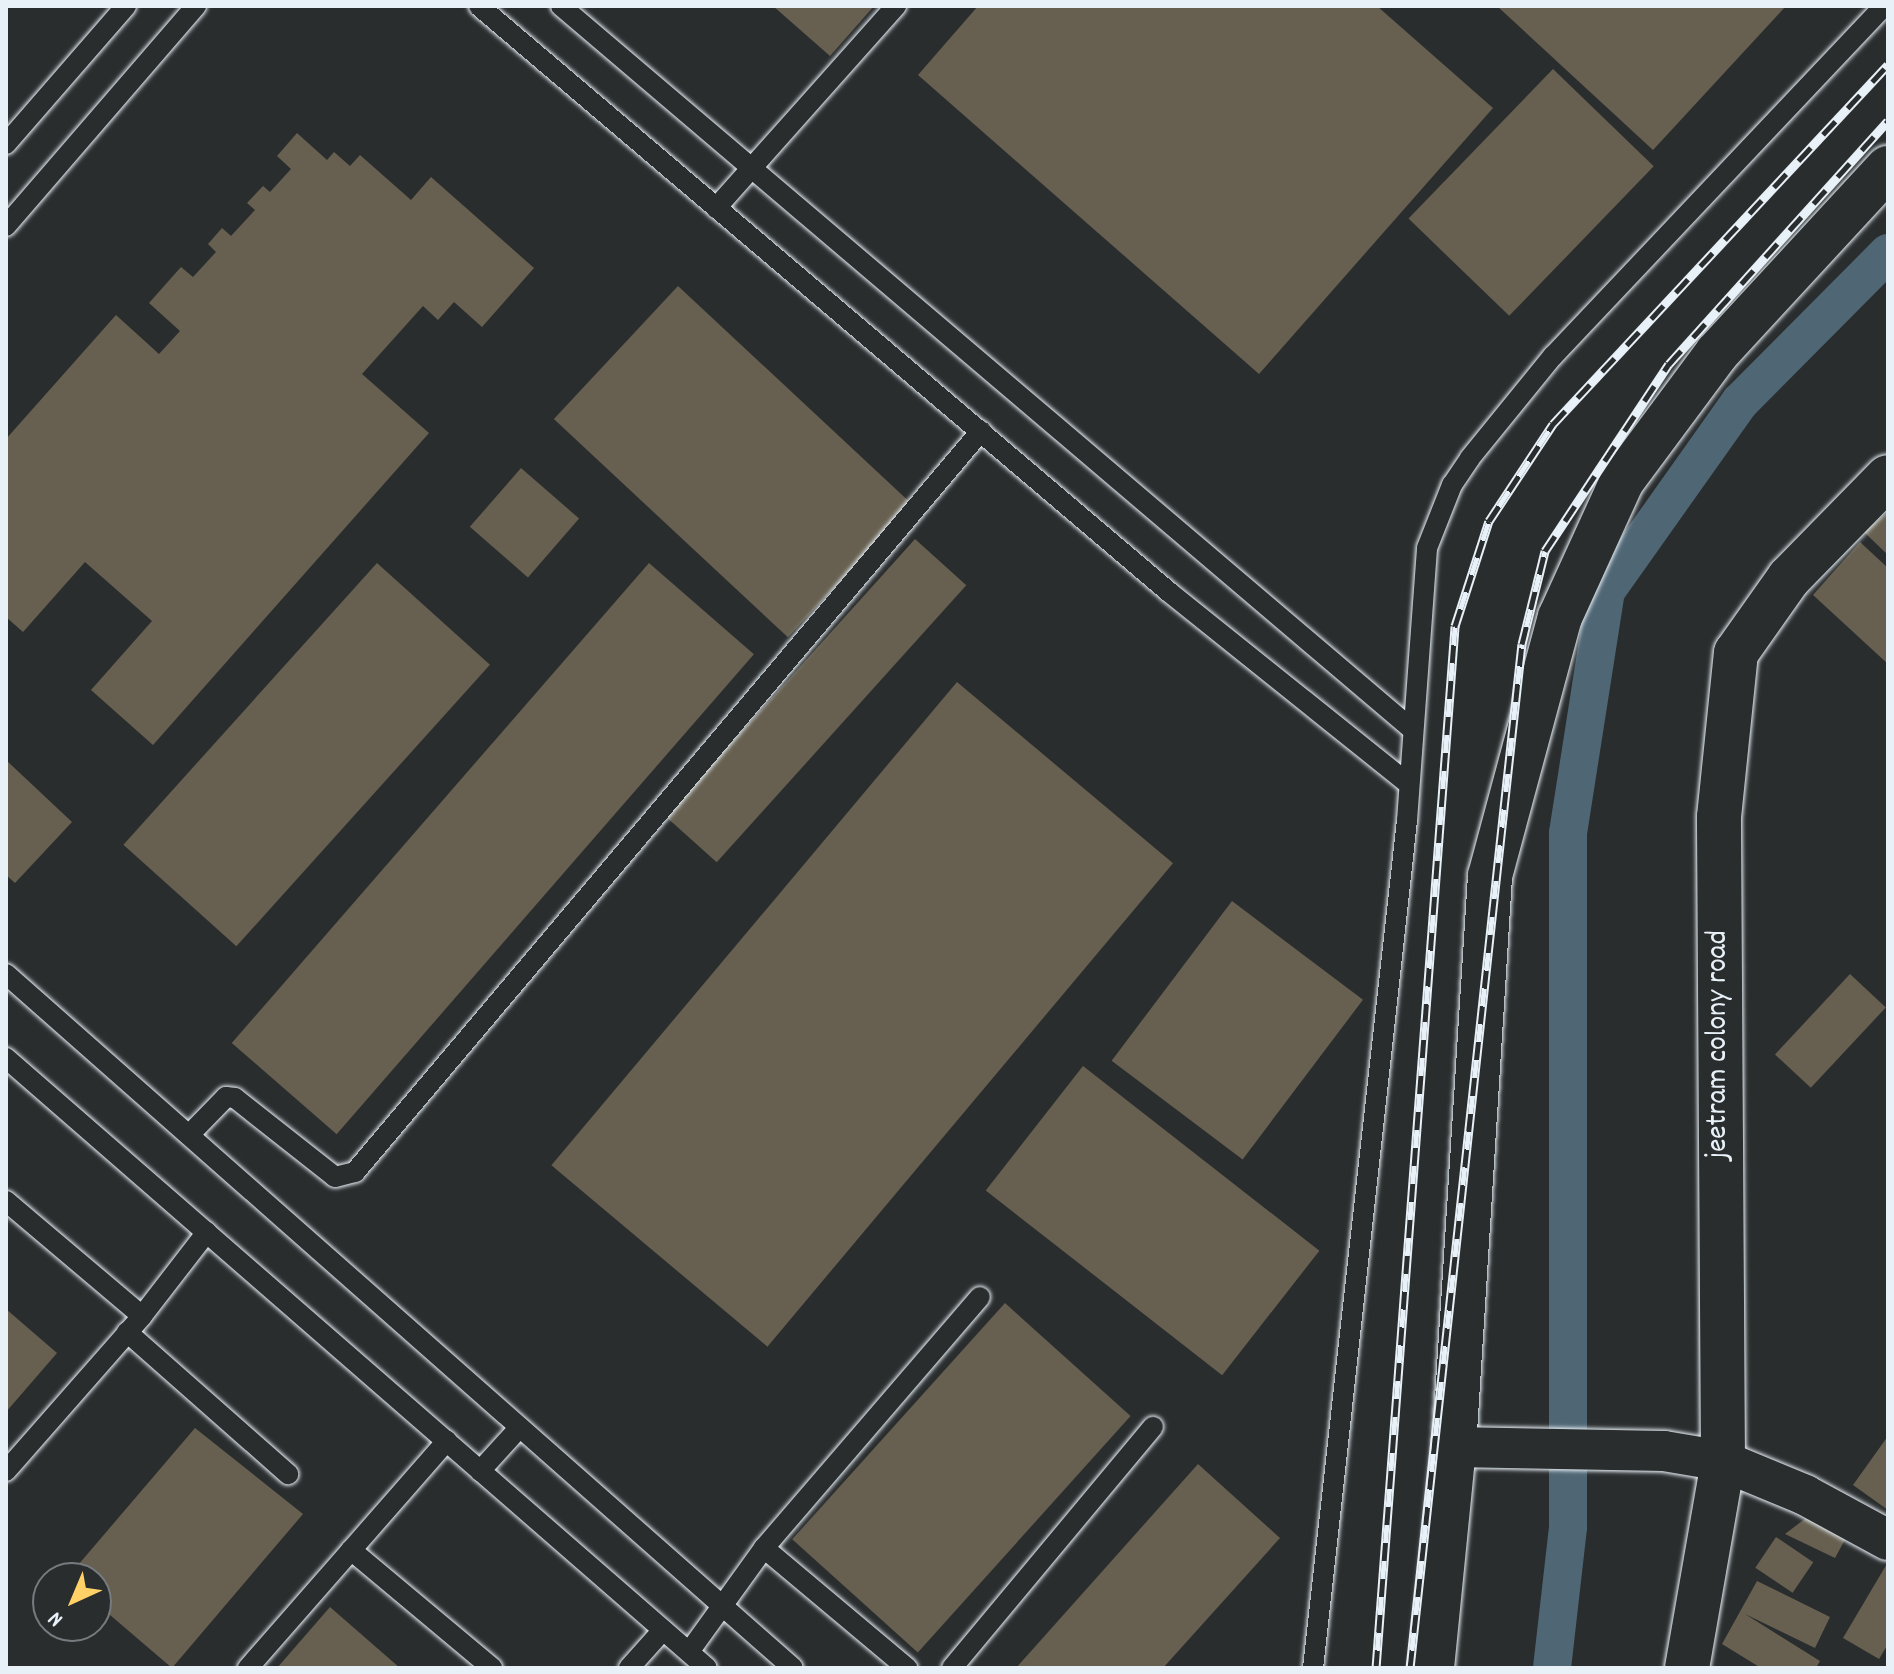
<!DOCTYPE html>
<style>
body{margin:0}
#map{position:relative;width:1894px;height:1674px;overflow:hidden;background:#2a2d2e;font-family:Dekko,sans-serif}
div>[style]{position:absolute}
.canal>*{height:38px;margin:-19px;padding:0 19px;transform-origin:19px;border-radius:19px;background:#4f6674}
.building>*{inset:0;background:#676050;transform-origin:0 0}
.roads{filter:drop-shadow(0 0 2px #e8f1f8) drop-shadow(0 0 2px #e8f1f8)}
.service>*{height:20px;margin:-10px;padding:0 10px;transform-origin:10px;border-radius:10px;background:#2a2d2e}
.minor>*{height:40px;margin:-20px;padding:0 20px;transform-origin:20px;border-radius:20px;background:#2a2d2e}
.tertiary>*{height:44px;margin:-22px;padding:0 22px;transform-origin:22px;border-radius:22px;background:#2a2d2e}
.rail>*{height:9px;margin-top:-4.5px;transform-origin:0;background:repeating-linear-gradient(90deg,#2a2d2e 0 18px,#e8f1f8 0 36px);box-sizing:border-box;border-block:2px solid #e8f1f8}
span{translate:-50% -50%;white-space:nowrap;text-align:center;line-height:1.15;-webkit-text-stroke:6px #2a2d2e;paint-order:stroke}
.street-label{font-size:30px;color:#e8f1f8}
.frame{position:absolute;inset:0;border:8px solid #e8f1f8;pointer-events:none}
.north{position:absolute;left:32px;top:1562px;width:80px;height:80px;box-sizing:border-box;background:#2a2d2e;border:2px solid #767b7f;border-radius:50%;rotate:224deg;font-size:22px;font-weight:700;line-height:32px;text-align:center;color:#e8f1f8}
.north::after{content:'';display:block;margin:auto;width:28px;height:36px;background:#ffd166;clip-path:polygon(50% 0,100% 100%,50% 72%,0 100%)}
</style>
<div id="map">
<div class="canal">
<div style="left:1552px;top:1668px;width:142px;rotate:-83.5deg"></div>
<div style="left:1568px;top:1527px;width:694px;rotate:-90deg"></div>
<div style="left:1568px;top:833px;width:245px;rotate:-81.1deg"></div>
<div style="left:1606px;top:591px;width:232px;rotate:-54.7deg"></div>
<div style="left:1740px;top:402px;width:210px;rotate:-45.2deg"></div>
</div>
<div class="building">
<div style="clip-path:polygon(773px 6px,874px 6px,830px 56px)"></div>
<div style="clip-path:polygon(978px 6px,1377px 6px,1493px 108px,1259px 374px,918px 75px)"></div>
<div style="clip-path:polygon(1497px 6px,1786px 6px,1653px 150px)"></div>
<div style="left:1553px;top:69px;width:140px;height:208px;rotate:44deg"></div>
<div style="clip-path:polygon(297px 133px,327px 160px,334px 152px,350px 166px,360px 155px,411px 200px,431px 177px,534px 268px,482px 327px,454px 302px,438px 320px,423px 306px,362px 374px,429px 433px,153px 745px,91px 690px,152px 621px,85px 562px,23px 632px,6px 617px,6px 439px,116px 315px,159px 354px,180px 331px,149px 303px,181px 267px,193px 277px,216px 252px,208px 244px,222px 228px,231px 236px,255px 210px,247px 203px,263px 186px,270px 192px,291px 169px,277px 156px)"></div>
<div style="left:678px;top:286px;width:320px;height:182px;rotate:43deg"></div>
<div style="left:521px;top:468px;width:77px;height:78px;rotate:41deg"></div>
<div style="clip-path:polygon(1888px 512px,1888px 555px,1864px 532px)"></div>
<div style="left:915px;top:539px;width:69px;height:373px;rotate:42deg"></div>
<div style="clip-path:polygon(1860px 542px,1888px 568px,1888px 664px,1813px 595px)"></div>
<div style="left:377px;top:563px;width:152px;height:379px;rotate:42deg"></div>
<div style="left:649px;top:563px;width:139px;height:636px;rotate:41deg"></div>
<div style="left:957px;top:682px;width:282px;height:631px;rotate:40deg"></div>
<div style="clip-path:polygon(6px 760px,72px 822px,15px 883px,6px 875px)"></div>
<div style="left:1232px;top:901px;width:164px;height:200px;rotate:37deg"></div>
<div style="left:1850px;top:974px;width:49px;height:110px;rotate:43deg"></div>
<div style="left:1083px;top:1066px;width:300px;height:158px;rotate:38deg"></div>
<div style="left:1005px;top:1303px;width:169px;height:318px;rotate:42deg"></div>
<div style="clip-path:polygon(6px 1309px,57px 1353px,6px 1412px)"></div>
<div style="clip-path:polygon(195px 1428px,303px 1514px,172px 1668px,96px 1603px,96px 1578px,67px 1578px)"></div>
<div style="clip-path:polygon(1888px 1436px,1888px 1510px,1853px 1485px)"></div>
<div style="clip-path:polygon(1198px 1464px,1280px 1538px,1163px 1668px,1016px 1668px)"></div>
<div style="clip-path:polygon(1810px 1515px,1848px 1534px,1835px 1558px,1785px 1534px)"></div>
<div style="left:1776px;top:1537px;width:45px;height:37px;rotate:34deg"></div>
<div style="clip-path:polygon(1888px 1562px,1888px 1644px,1879px 1659px,1843px 1638px)"></div>
<div style="clip-path:polygon(1757px 1581px,1830px 1617px,1815px 1648px,1745px 1614px,1820px 1661px,1816px 1668px,1761px 1668px,1722px 1644px)"></div>
<div style="clip-path:polygon(330px 1607px,400px 1668px,277px 1668px)"></div>
</div>
<div class="roads">
<div class="service">
<div style="left:479px;top:6px;width:905px;rotate:40.34deg"></div>
<div style="left:1169px;top:592px;width:307px;rotate:38.7deg"></div>
<div style="left:561px;top:6px;width:1118px;rotate:40.36deg"></div>
<div style="left:6px;top:144px;width:183px;rotate:-49deg"></div>
<div style="left:716px;top:208px;width:271px;rotate:-48.3deg"></div>
<div style="left:6px;top:226px;width:291px;rotate:-49.2deg"></div>
<div style="left:6px;top:974px;width:1049px;rotate:41.41deg"></div>
<div style="left:6px;top:1058px;width:929px;rotate:41.03deg"></div>
<div style="left:189px;top:1135px;width:53px;rotate:-45.8deg"></div>
<div style="left:226px;top:1097px;width:9px;rotate:6deg"></div>
<div style="left:235px;top:1098px;width:127px;rotate:38.3deg"></div>
<div style="left:335px;top:1177px;width:21px;rotate:-14deg"></div>
<div style="left:355px;top:1172px;width:970px;rotate:-49.81deg"></div>
<div style="left:6px;top:1201px;width:178px;rotate:40.2deg"></div>
<div style="left:127px;top:1332px;width:215px;rotate:41.4deg"></div>
<div style="left:6px;top:1471px;width:206px;rotate:-48.7deg"></div>
<div style="left:142px;top:1316px;width:106px;rotate:-52.3deg"></div>
<div style="left:480px;top:1471px;width:59px;rotate:-47.7deg"></div>
<div style="left:764px;top:1548px;width:187px;rotate:40deg"></div>
<div style="left:351px;top:1550px;width:184px;rotate:39.9deg"></div>
<div style="left:689px;top:1652px;width:128px;rotate:-54.2deg"></div>
<div style="left:764px;top:1548px;width:331px;rotate:-49.3deg"></div>
<div style="left:248px;top:1668px;width:302px;rotate:-48.8deg"></div>
<div style="left:629px;top:1668px;width:51px;rotate:-48.2deg"></div>
<div style="left:952px;top:1668px;width:314px;rotate:-50.2deg"></div>
<div style="left:1313px;top:1668px;width:852px;rotate:-83.67deg"></div>
<div style="left:1407px;top:821px;width:274px;rotate:-85.8deg"></div>
<div style="left:1427px;top:548px;width:68px;rotate:-68.4deg"></div>
<div style="left:1452px;top:485px;width:32px;rotate:-56deg"></div>
<div style="left:1470px;top:458px;width:132px;rotate:-50.9deg"></div>
<div style="left:1553px;top:356px;width:482px;rotate:-46.6deg"></div>
</div>
<div class="minor">
<div style="left:1454px;top:1447px;width:210px;rotate:1.1deg"></div>
<div style="left:1664px;top:1451px;width:60px;rotate:9.6deg"></div>
<div style="left:1723px;top:1461px;width:89px;rotate:22.5deg"></div>
<div style="left:1805px;top:1495px;width:94px;rotate:28.5deg"></div>
</div>
<div class="tertiary">
<div style="left:1432px;top:1668px;width:222px;rotate:-84.3deg"></div>
<div style="left:1454px;top:1447px;width:572px;rotate:-86.39deg"></div>
<div style="left:1490px;top:876px;width:268px;rotate:-74.9deg"></div>
<div style="left:1560px;top:617px;width:149px;rotate:-65.5deg"></div>
<div style="left:1622px;top:481px;width:159px;rotate:-53.4deg"></div>
<div style="left:1717px;top:353px;width:252px;rotate:-47.3deg"></div>
<div style="left:1687px;top:1668px;width:210px;rotate:-80.1deg"></div>
<div style="left:1723px;top:1461px;width:644px;rotate:-90.36deg"></div>
<div style="left:1719px;top:817px;width:165px;rotate:-84.1deg"></div>
<div style="left:1736px;top:653px;width:92px;rotate:-54.8deg"></div>
<div style="left:1789px;top:578px;width:141px;rotate:-45.6deg"></div>
</div>
</div>
<div class="rail">
<div style="left:1376px;top:1668px;width:1045px;rotate:-85.66deg"></div>
<div style="left:1455px;top:626px;width:110px;rotate:-72.1deg"></div>
<div style="left:1489px;top:521px;width:116px;rotate:-56.6deg"></div>
<div style="left:1553px;top:424px;width:491px;rotate:-47deg"></div>
<div style="left:1410px;top:1668px;width:1030px;rotate:-83.76deg"></div>
<div style="left:1522px;top:644px;width:96px;rotate:-76.1deg"></div>
<div style="left:1545px;top:551px;width:224px;rotate:-56.5deg"></div>
<div style="left:1669px;top:364px;width:327px;rotate:-48deg"></div>
</div>
<div class="street-label">
<span style="left:1720px;top:1045px;rotate:-90deg">jeetram colony road</span>
</div>
<div class="frame"></div>
<div class="north">N</div>
</div>
